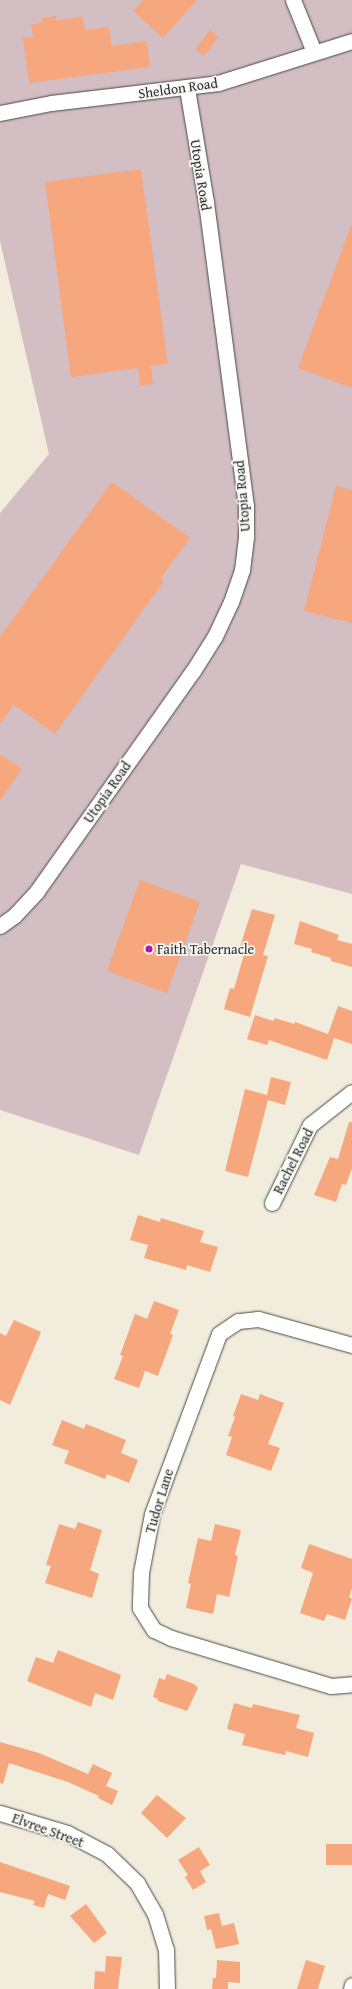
<!DOCTYPE html>
<style>
body{margin:0}
#map{position:relative;width:352px;height:1989px;overflow:hidden;background:#f1ecdb;font-family:"Gentium Book Plus",serif}
div>[style]{position:absolute}
.industrial>*{inset:0;background:#d2bec3}
.building>*{inset:0;background:#f6a77e;transform-origin:0 0}
.roads{filter:drop-shadow(0 0 1px #494845) drop-shadow(0 0 1px #494845)}
.street>*{height:15px;margin:-7.5px;padding:0 7.5px;transform-origin:7.5px;border-radius:7.5px;background:#fff}
.dots>*{width:11px;height:11px;translate:-50% -50%;box-sizing:border-box;border:2px solid #f6f6f2;border-radius:50%}
span{translate:-50% -50%;white-space:nowrap;text-align:center;line-height:1.15;-webkit-text-stroke:3.5px #f6f6f2;paint-order:stroke}
.street-label{font-size:14px;color:#2b2b2b}
.poi-label{font-size:14px;color:#2b2b2b}
.left{translate:0 -50%;text-align:left}
</style>
<div id="map">
<div class="industrial">
<div style="clip-path:polygon(0 0,352px 0,352px 894px,241px 864px,139px 1155px,0 1110px,0 513px,49px 454px,0 241px)"></div>
</div>
<div class="building">
<div style="clip-path:polygon(143px 0,197px 0,163px 38px,133px 11px)"></div>
<div style="clip-path:polygon(56px 16px,56px 20px,83px 17px,85px 30px,109px 27px,112px 46px,147px 41px,150px 67px,29px 83px,23px 38px,33px 37px,31px 24px,42px 23px,41px 18px)"></div>
<div style="left:210px;top:30px;width:11px;height:24px;rotate:38deg"></div>
<div style="clip-path:polygon(141px 169px,168px 364px,151px 366px,153px 384px,140px 385px,138px 368px,71px 377px,45px 182px)"></div>
<div style="clip-path:polygon(351px 226px,352px 226px,352px 388px,298px 368px)"></div>
<div style="clip-path:polygon(112px 482px,190px 538px,161px 578px,164px 581px,55px 734px,14px 705px,0 724px,0 637px)"></div>
<div style="clip-path:polygon(336px 486px,352px 490px,352px 623px,304px 611px)"></div>
<div style="clip-path:polygon(0 754px,22px 769px,0 801px)"></div>
<div style="left:140px;top:880px;width:64px;height:97px;rotate:20deg"></div>
<div style="clip-path:polygon(252px 909px,275px 915px,263px 955px,268px 956px,250px 1017px,224px 1009px,230px 988px,234px 989px,245px 951px,239px 950px)"></div>
<div style="clip-path:polygon(300px 921px,339px 935px,337px 940px,352px 944px,352px 967px,331px 961px,331px 958px,311px 952px,312px 949px,294px 944px)"></div>
<div style="clip-path:polygon(338px 1006px,352px 1011px,352px 1044px,334px 1038px,327px 1060px,269px 1040px,267px 1045px,247px 1039px,255px 1015px,273px 1021px,275px 1018px,294px 1024px,295px 1022px,328px 1034px)"></div>
<div style="clip-path:polygon(271px 1077px,291px 1082px,285px 1105px,268px 1100px,248px 1177px,225px 1171px,245px 1089px,267px 1095px)"></div>
<div style="clip-path:polygon(349px 1122px,352px 1122px,352px 1168px,346px 1185px,342px 1184px,336px 1202px,314px 1195px,330px 1157px,338px 1159px)"></div>
<div style="clip-path:polygon(138px 1215px,160px 1222px,161px 1218px,204px 1231px,200px 1242px,218px 1247px,210px 1272px,187px 1265px,186px 1270px,144px 1258px,148px 1245px,130px 1240px)"></div>
<div style="clip-path:polygon(154px 1301px,179px 1310px,170px 1334px,173px 1335px,158px 1376px,145px 1371px,139px 1388px,114px 1379px,123px 1356px,120px 1355px,135px 1314px,147px 1319px)"></div>
<div style="clip-path:polygon(14px 1320px,41px 1332px,10px 1405px,0 1400px,0 1333px,6px 1336px)"></div>
<div style="clip-path:polygon(241px 1394px,258px 1400px,260px 1394px,284px 1403px,268px 1444px,280px 1448px,271px 1471px,226px 1455px,232px 1437px,228px 1436px,235px 1417px,233px 1416px)"></div>
<div style="clip-path:polygon(62px 1420px,84px 1429px,86px 1424px,126px 1440px,121px 1453px,138px 1460px,129px 1483px,107px 1474px,105px 1479px,64px 1463px,69px 1451px,52px 1445px)"></div>
<div style="clip-path:polygon(78px 1522px,102px 1530px,90px 1570px,99px 1574px,92px 1598px,45px 1583px,51px 1566px,46px 1565px,59px 1524px,75px 1529px)"></div>
<div style="clip-path:polygon(215px 1524px,241px 1530px,235px 1555px,238px 1556px,229px 1597px,217px 1594px,213px 1614px,186px 1608px,191px 1584px,188px 1583px,198px 1538px,211px 1541px)"></div>
<div style="clip-path:polygon(309px 1544px,352px 1559px,352px 1588px,349px 1597px,352px 1599px,345px 1620px,327px 1614px,324px 1621px,300px 1613px,313px 1573px,301px 1568px)"></div>
<div style="clip-path:polygon(58px 1650px,121px 1675px,113px 1700px,95px 1693px,91px 1707px,27px 1681px,36px 1657px,53px 1663px)"></div>
<div style="clip-path:polygon(167px 1674px,194px 1684px,198px 1688px,187px 1711px,158px 1701px,158px 1699px,153px 1697px,159px 1678px,165px 1680px)"></div>
<div style="clip-path:polygon(234px 1703px,252px 1708px,253px 1704px,300px 1715px,296px 1728px,314px 1733px,308px 1757px,286px 1751px,285px 1755px,242px 1745px,245px 1734px,227px 1729px)"></div>
<div style="clip-path:polygon(0 1742px,39px 1753px,88px 1774px,93px 1764px,112px 1773px,106px 1786px,118px 1791px,112px 1805px,98px 1798px,99px 1796px,68px 1782px,9px 1763px,3px 1784px,0 1783px)"></div>
<div style="clip-path:polygon(157px 1795px,186px 1818px,167px 1838px,141px 1813px)"></div>
<div style="left:352px;top:1844px;width:21px;height:26px;rotate:90deg"></div>
<div style="clip-path:polygon(199px 1847px,210px 1865px,200px 1871px,206px 1882px,193px 1890px,185px 1877px,188px 1875px,178px 1860px)"></div>
<div style="clip-path:polygon(0 1862px,70px 1886px,65px 1900px,48px 1894px,44px 1908px,33px 1905px,35px 1901px,0 1892px)"></div>
<div style="clip-path:polygon(86px 1904px,107px 1933px,94px 1943px,70px 1916px)"></div>
<div style="clip-path:polygon(219px 1913px,222px 1926px,234px 1923px,239px 1944px,216px 1949px,211px 1929px,207px 1930px,204px 1916px)"></div>
<div style="clip-path:polygon(106px 1956px,122px 1957px,118px 1989px,94px 1989px,95px 1971px,105px 1972px)"></div>
<div style="clip-path:polygon(217px 1960px,240px 1962px,240px 1983px,228px 1982px,228px 1989px,212px 1989px,213px 1978px,216px 1978px)"></div>
<div style="clip-path:polygon(306px 1960px,325px 1966px,318px 1989px,297px 1989px)"></div>
</div>
<div class="roads">
<div class="street">
<div style="left:293px;top:0;width:56px;rotate:68deg"></div>
<div style="left:0;top:113px;width:52px;rotate:-11.1deg"></div>
<div style="left:51px;top:103px;width:168px;rotate:-6.8deg"></div>
<div style="left:218px;top:83px;width:140px;rotate:-17.4deg"></div>
<div style="left:0;top:926px;width:17px;rotate:-36deg"></div>
<div style="left:14px;top:916px;width:34px;rotate:-47deg"></div>
<div style="left:37px;top:891px;width:270px;rotate:-54.7deg"></div>
<div style="left:193px;top:671px;width:41px;rotate:-57.8deg"></div>
<div style="left:215px;top:636px;width:38px;rotate:-65deg"></div>
<div style="left:231px;top:602px;width:34px;rotate:-71deg"></div>
<div style="left:242px;top:570px;width:35px;rotate:-83deg"></div>
<div style="left:246px;top:535px;width:29px;rotate:-90deg"></div>
<div style="left:246px;top:506px;width:307px;rotate:-97.5deg"></div>
<div style="left:206px;top:202px;width:116px;rotate:-99.5deg"></div>
<div style="left:272px;top:1203px;width:87px;rotate:-64deg"></div>
<div style="left:310px;top:1125px;width:53px;rotate:-38.2deg"></div>
<div style="left:352px;top:1345px;width:98px;rotate:-164.5deg"></div>
<div style="left:258px;top:1319px;width:20px;rotate:174deg"></div>
<div style="left:238px;top:1321px;width:23px;rotate:146deg"></div>
<div style="left:219px;top:1334px;width:192px;rotate:110.4deg"></div>
<div style="left:152px;top:1514px;width:60px;rotate:100.6deg"></div>
<div style="left:141px;top:1573px;width:35px;rotate:92deg"></div>
<div style="left:140px;top:1608px;width:26px;rotate:58deg"></div>
<div style="left:154px;top:1630px;width:19px;rotate:25deg"></div>
<div style="left:171px;top:1638px;width:167px;rotate:16.7deg"></div>
<div style="left:331px;top:1686px;width:21px;rotate:-5deg"></div>
<div style="left:0;top:1813px;width:70px;rotate:16.6deg"></div>
<div style="left:67px;top:1833px;width:45px;rotate:27.7deg"></div>
<div style="left:107px;top:1854px;width:42px;rotate:44deg"></div>
<div style="left:137px;top:1883px;width:36px;rotate:60deg"></div>
<div style="left:155px;top:1914px;width:37px;rotate:73deg"></div>
<div style="left:166px;top:1949px;width:40px;rotate:88.6deg"></div>
<div style="left:351px;top:1989px;width:4px;rotate:-76deg"></div>
</div>
</div>
<div class="dots">
<div style="left:149px;top:949px;background:#b5179e"></div>
</div>
<div class="street-label">
<span style="left:178px;top:88px;rotate:-8deg">Sheldon Road</span>
<span style="left:201px;top:175px;rotate:81deg">Utopia Road</span>
<span style="left:242px;top:496px;rotate:-95deg">Utopia Road</span>
<span style="left:107px;top:792px;rotate:-55deg">Utopia Road</span>
<span style="left:293px;top:1161px;rotate:-63deg">Rachel Road</span>
<span style="left:159px;top:1501px;rotate:-73deg">Tudor Lane</span>
<span style="left:48px;top:1830px;rotate:20deg">Elvree Street</span>
</div>
<div class="poi-label">
<span class="left" style="left:157px;top:949px">Faith Tabernacle</span>
</div>
</div>
